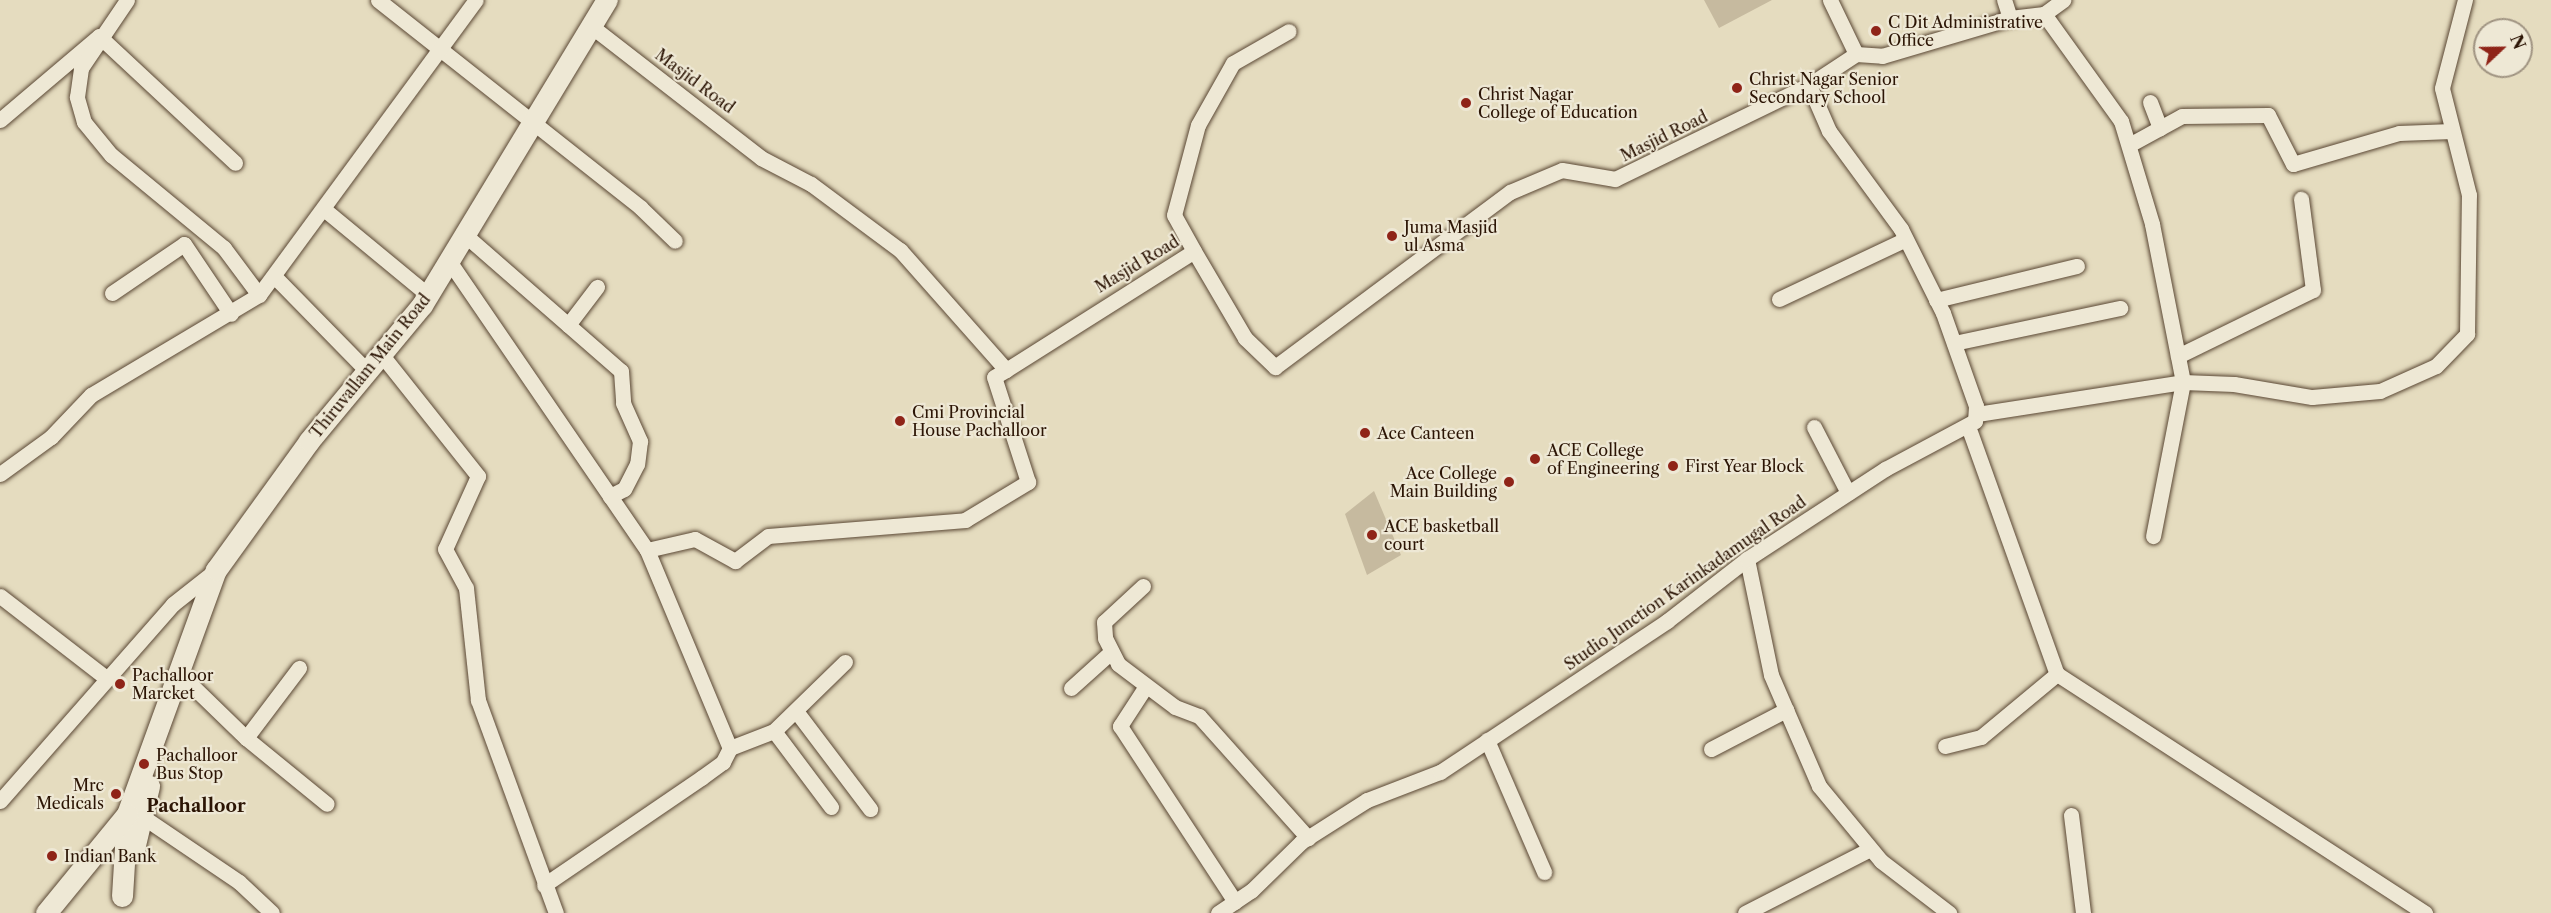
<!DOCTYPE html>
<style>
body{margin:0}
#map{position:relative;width:2551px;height:913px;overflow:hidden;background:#e5dcbf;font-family:"Libre Caslon Text",serif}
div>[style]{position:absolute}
.green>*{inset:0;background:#c6ba9f}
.roads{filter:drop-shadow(0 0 2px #5a4734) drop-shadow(0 0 2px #5a4734)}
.street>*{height:15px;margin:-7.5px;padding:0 7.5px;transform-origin:7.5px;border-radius:7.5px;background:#eee8d5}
.secondary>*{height:21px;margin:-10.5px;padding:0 10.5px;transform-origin:10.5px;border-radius:10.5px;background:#eee8d5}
.dots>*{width:16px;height:16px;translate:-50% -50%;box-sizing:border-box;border:3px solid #eee8d5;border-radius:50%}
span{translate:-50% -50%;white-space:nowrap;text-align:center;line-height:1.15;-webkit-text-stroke:4.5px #eee8d5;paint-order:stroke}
.poi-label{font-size:16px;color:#2c1505}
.left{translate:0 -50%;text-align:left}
.right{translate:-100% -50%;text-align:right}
.street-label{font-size:16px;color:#2c1505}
.neighbourhood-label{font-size:18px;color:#2c1505;font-weight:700}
.north{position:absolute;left:2473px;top:18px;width:60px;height:60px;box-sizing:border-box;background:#eee8d5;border:2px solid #a09482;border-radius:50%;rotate:68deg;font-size:16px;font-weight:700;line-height:24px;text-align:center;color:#2c1505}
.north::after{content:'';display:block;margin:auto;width:21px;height:27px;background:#8f2418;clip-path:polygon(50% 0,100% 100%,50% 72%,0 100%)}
</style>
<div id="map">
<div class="green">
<div style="clip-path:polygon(1704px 0,1772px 0,1719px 28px)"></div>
<div style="clip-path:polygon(1374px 491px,1401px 555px,1367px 575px,1345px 514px)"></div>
</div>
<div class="roads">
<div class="street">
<div style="left:378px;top:0;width:335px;rotate:38.3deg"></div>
<div style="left:641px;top:208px;width:47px;rotate:44.1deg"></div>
<div style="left:2044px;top:14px;width:132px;rotate:54.3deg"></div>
<div style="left:2121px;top:121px;width:108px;rotate:73.2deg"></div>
<div style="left:2152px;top:224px;width:161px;rotate:78.9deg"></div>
<div style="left:2183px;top:382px;width:157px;rotate:101deg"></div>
<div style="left:2010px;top:18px;width:34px;rotate:-7deg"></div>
<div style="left:2044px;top:14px;width:24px;rotate:-36deg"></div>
<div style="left:591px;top:26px;width:215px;rotate:37.8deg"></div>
<div style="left:761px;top:158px;width:56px;rotate:27.5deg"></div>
<div style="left:811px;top:184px;width:111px;rotate:36.6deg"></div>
<div style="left:900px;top:250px;width:160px;rotate:48.5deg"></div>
<div style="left:1006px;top:370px;width:222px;rotate:-32.3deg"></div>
<div style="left:1194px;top:251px;width:101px;rotate:59.6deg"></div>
<div style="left:1245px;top:338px;width:42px;rotate:44deg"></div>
<div style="left:1275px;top:367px;width:293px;rotate:-36.7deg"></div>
<div style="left:1510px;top:192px;width:56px;rotate:-22.9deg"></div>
<div style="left:1562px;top:170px;width:54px;rotate:9.6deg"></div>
<div style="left:1615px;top:179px;width:216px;rotate:-25.9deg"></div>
<div style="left:1856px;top:54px;width:26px;rotate:4deg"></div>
<div style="left:1882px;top:56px;width:134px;rotate:-16.5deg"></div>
<div style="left:2010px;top:18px;width:19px;rotate:-108deg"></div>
<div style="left:2150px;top:102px;width:28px;rotate:69deg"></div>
<div style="left:0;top:120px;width:130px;rotate:-40.3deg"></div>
<div style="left:99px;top:36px;width:186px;rotate:43deg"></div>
<div style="left:2129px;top:145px;width:60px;rotate:-28.7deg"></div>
<div style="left:2182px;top:116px;width:86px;rotate:-0.7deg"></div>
<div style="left:2268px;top:115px;width:55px;rotate:63deg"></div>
<div style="left:2293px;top:164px;width:110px;rotate:-16.3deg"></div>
<div style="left:2399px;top:133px;width:53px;rotate:-2.2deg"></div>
<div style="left:325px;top:210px;width:134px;rotate:39.5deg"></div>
<div style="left:465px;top:235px;width:207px;rotate:41.1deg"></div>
<div style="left:621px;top:371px;width:32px;rotate:86deg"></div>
<div style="left:623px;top:403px;width:42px;rotate:65.9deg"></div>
<div style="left:640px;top:441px;width:23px;rotate:97deg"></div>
<div style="left:637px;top:464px;width:28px;rotate:117deg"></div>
<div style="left:624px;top:489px;width:16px;rotate:153deg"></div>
<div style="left:1194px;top:251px;width:41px;rotate:-119.1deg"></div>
<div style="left:1174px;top:215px;width:93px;rotate:-75.1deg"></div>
<div style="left:1198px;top:125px;width:71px;rotate:-60.6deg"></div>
<div style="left:1233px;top:63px;width:64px;rotate:-29.7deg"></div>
<div style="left:449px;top:261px;width:350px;rotate:55.6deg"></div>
<div style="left:647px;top:550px;width:215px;rotate:67.3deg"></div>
<div style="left:730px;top:748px;width:16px;rotate:117deg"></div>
<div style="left:723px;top:762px;width:27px;rotate:144deg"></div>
<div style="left:701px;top:778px;width:190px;rotate:145.7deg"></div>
<div style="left:274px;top:276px;width:133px;rotate:45.6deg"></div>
<div style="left:112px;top:293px;width:87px;rotate:-34.2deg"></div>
<div style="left:184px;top:244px;width:84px;rotate:56.1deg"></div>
<div style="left:259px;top:295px;width:366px;rotate:-53.7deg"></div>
<div style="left:1779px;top:299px;width:140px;rotate:-25.3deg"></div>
<div style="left:1936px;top:300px;width:145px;rotate:-13.6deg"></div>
<div style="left:568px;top:325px;width:48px;rotate:-52.7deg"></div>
<div style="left:1954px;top:343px;width:170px;rotate:-11.9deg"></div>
<div style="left:381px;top:354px;width:156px;rotate:51.5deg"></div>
<div style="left:478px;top:476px;width:80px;rotate:114.3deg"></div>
<div style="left:445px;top:549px;width:44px;rotate:61.7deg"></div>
<div style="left:466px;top:588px;width:113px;rotate:83.9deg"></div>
<div style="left:478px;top:700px;width:227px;rotate:69.9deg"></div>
<div style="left:2178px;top:356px;width:150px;rotate:-26.1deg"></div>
<div style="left:2313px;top:290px;width:92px;rotate:-97.5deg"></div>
<div style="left:1977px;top:414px;width:208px;rotate:-8.8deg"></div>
<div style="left:2183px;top:382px;width:51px;rotate:2.2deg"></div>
<div style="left:2234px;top:384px;width:79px;rotate:9.5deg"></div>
<div style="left:2312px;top:397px;width:68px;rotate:-5deg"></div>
<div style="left:2380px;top:391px;width:61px;rotate:-24.1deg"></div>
<div style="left:2436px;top:366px;width:45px;rotate:-45.9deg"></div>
<div style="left:2467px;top:334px;width:139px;rotate:-89.2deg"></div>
<div style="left:2469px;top:195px;width:110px;rotate:-104.2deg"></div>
<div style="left:2442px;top:88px;width:91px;rotate:-75.4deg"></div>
<div style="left:1968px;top:426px;width:263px;rotate:70.3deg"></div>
<div style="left:2057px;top:674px;width:439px;rotate:33deg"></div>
<div style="left:1814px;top:427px;width:74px;rotate:62.7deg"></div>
<div style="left:0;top:474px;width:63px;rotate:-36deg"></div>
<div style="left:51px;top:437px;width:58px;rotate:-46.4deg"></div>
<div style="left:91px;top:395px;width:196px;rotate:-30.8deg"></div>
<div style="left:259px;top:295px;width:59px;rotate:-126.7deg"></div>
<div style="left:224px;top:248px;width:146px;rotate:-140.5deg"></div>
<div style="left:111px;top:155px;width:43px;rotate:-129.3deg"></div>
<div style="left:84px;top:122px;width:26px;rotate:-106deg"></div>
<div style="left:77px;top:97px;width:29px;rotate:-82deg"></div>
<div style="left:81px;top:68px;width:82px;rotate:-55.9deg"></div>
<div style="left:647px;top:550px;width:49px;rotate:-12.9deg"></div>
<div style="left:695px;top:539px;width:46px;rotate:28.8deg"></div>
<div style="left:735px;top:561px;width:41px;rotate:-37.1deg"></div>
<div style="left:768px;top:536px;width:198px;rotate:-4.6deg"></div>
<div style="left:965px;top:520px;width:74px;rotate:-31.1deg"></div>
<div style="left:1028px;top:482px;width:110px;rotate:-107.9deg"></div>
<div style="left:994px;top:377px;width:14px;rotate:-30deg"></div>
<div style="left:1747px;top:559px;width:118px;rotate:78.3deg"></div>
<div style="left:1771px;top:675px;width:121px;rotate:66.6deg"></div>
<div style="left:1819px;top:786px;width:97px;rotate:50.4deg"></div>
<div style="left:1881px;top:861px;width:86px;rotate:37.4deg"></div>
<div style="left:1143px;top:586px;width:53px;rotate:137.3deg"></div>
<div style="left:1104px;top:622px;width:16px;rotate:86deg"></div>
<div style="left:1105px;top:638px;width:29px;rotate:63deg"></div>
<div style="left:1118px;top:664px;width:71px;rotate:37deg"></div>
<div style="left:1175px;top:707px;width:26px;rotate:21deg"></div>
<div style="left:1199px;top:716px;width:164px;rotate:48.2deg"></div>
<div style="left:0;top:596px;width:134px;rotate:37.7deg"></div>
<div style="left:181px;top:675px;width:91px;rotate:44.1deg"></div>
<div style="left:246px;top:738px;width:104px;rotate:39.2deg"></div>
<div style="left:1146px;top:686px;width:48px;rotate:123deg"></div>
<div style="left:1120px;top:726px;width:210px;rotate:56.8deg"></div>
<div style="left:1071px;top:688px;width:54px;rotate:-42deg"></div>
<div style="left:796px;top:711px;width:123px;rotate:52.9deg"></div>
<div style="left:774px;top:731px;width:95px;rotate:53.1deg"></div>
<div style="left:246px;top:738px;width:88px;rotate:-52.9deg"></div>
<div style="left:1487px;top:740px;width:144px;rotate:66.6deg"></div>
<div style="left:1945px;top:746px;width:37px;rotate:-14deg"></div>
<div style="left:1981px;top:737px;width:99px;rotate:-39.7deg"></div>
<div style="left:730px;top:748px;width:47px;rotate:-21.1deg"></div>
<div style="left:774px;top:731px;width:99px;rotate:-44.2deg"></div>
<div style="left:1711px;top:749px;width:85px;rotate:-27.5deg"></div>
<div style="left:0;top:801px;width:262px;rotate:-48.7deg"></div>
<div style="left:173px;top:604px;width:55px;rotate:-38.3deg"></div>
<div style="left:2071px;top:815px;width:99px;rotate:83deg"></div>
<div style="left:143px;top:817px;width:116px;rotate:34.1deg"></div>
<div style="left:239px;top:882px;width:45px;rotate:43.2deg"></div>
<div style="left:1218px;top:913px;width:40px;rotate:-34deg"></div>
<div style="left:1251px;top:891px;width:70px;rotate:-44.4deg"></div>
<div style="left:1301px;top:842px;width:78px;rotate:-32.5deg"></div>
<div style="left:1367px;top:800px;width:78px;rotate:-21deg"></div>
<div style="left:1440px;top:772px;width:273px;rotate:-33.6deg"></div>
<div style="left:1667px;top:621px;width:101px;rotate:-37.8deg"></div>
<div style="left:1747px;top:559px;width:165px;rotate:-33.1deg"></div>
<div style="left:1885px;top:469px;width:102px;rotate:-28.1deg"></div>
<div style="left:1975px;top:421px;width:15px;rotate:-86deg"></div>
<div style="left:1976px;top:406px;width:99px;rotate:-109.5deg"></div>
<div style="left:1943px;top:313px;width:94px;rotate:-116.6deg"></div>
<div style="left:1901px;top:229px;width:122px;rotate:-126.3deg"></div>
<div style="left:1829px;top:131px;width:50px;rotate:-113.5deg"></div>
<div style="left:1809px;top:85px;width:56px;rotate:-33.4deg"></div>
<div style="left:1856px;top:54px;width:60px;rotate:-115.7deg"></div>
<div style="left:1745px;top:913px;width:140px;rotate:-27.1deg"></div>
</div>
<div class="secondary">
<div style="left:134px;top:849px;width:65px;rotate:-76.6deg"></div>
<div style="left:122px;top:896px;width:82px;rotate:-86.5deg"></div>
<div style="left:127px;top:814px;width:260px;rotate:-70deg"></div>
<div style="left:216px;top:570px;width:159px;rotate:-54.2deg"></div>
<div style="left:309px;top:441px;width:177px;rotate:-50.3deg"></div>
<div style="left:422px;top:305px;width:357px;rotate:-58.8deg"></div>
<div style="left:46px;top:913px;width:128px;rotate:-50.7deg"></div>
</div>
</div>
<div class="dots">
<div style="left:1876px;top:31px;background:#8f2418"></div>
<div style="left:1737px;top:88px;background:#8f2418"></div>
<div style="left:1466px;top:103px;background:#8f2418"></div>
<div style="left:1392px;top:236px;background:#8f2418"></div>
<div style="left:900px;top:421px;background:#8f2418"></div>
<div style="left:1365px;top:433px;background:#8f2418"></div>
<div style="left:1535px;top:459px;background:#8f2418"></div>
<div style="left:1673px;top:466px;background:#8f2418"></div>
<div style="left:1509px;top:482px;background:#8f2418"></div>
<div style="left:1372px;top:535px;background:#8f2418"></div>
<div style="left:120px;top:684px;background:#8f2418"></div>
<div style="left:144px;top:764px;background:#8f2418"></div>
<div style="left:116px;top:794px;background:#8f2418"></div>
<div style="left:52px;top:856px;background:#8f2418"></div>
</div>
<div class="poi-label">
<span class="left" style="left:1888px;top:31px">C Dit Administrative<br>Office</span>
<span class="left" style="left:1749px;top:88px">Christ Nagar Senior<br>Secondary School</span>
<span class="left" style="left:1478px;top:103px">Christ Nagar<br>College of Education</span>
<span class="left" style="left:1404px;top:236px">Juma Masjid<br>ul Asma</span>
<span class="left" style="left:912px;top:421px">Cmi Provincial<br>House Pachalloor</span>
<span class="left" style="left:1377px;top:433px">Ace Canteen</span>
<span class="left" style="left:1547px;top:459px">ACE College<br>of Engineering</span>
<span class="left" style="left:1685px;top:466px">First Year Block</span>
<span class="right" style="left:1497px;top:482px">Ace College<br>Main Building</span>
<span class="left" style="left:1384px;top:535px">ACE basketball<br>court</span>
<span class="left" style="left:132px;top:684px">Pachalloor<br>Marcket</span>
<span class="left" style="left:156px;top:764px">Pachalloor<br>Bus Stop</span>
<span class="right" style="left:104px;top:794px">Mrc<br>Medicals</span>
<span class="left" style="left:64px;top:856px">Indian Bank</span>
</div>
<div class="street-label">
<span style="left:695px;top:81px;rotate:37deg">Masjid Road</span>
<span style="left:1664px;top:136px;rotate:-26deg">Masjid Road</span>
<span style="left:1137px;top:264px;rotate:-31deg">Masjid Road</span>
<span style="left:370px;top:366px;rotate:-51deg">Thiruvallam Main Road</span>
<span style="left:1685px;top:583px;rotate:-35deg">Studio Junction Karinkadamugal Road</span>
</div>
<div class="neighbourhood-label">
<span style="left:196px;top:806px">Pachalloor</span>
</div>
<div class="north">N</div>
</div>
